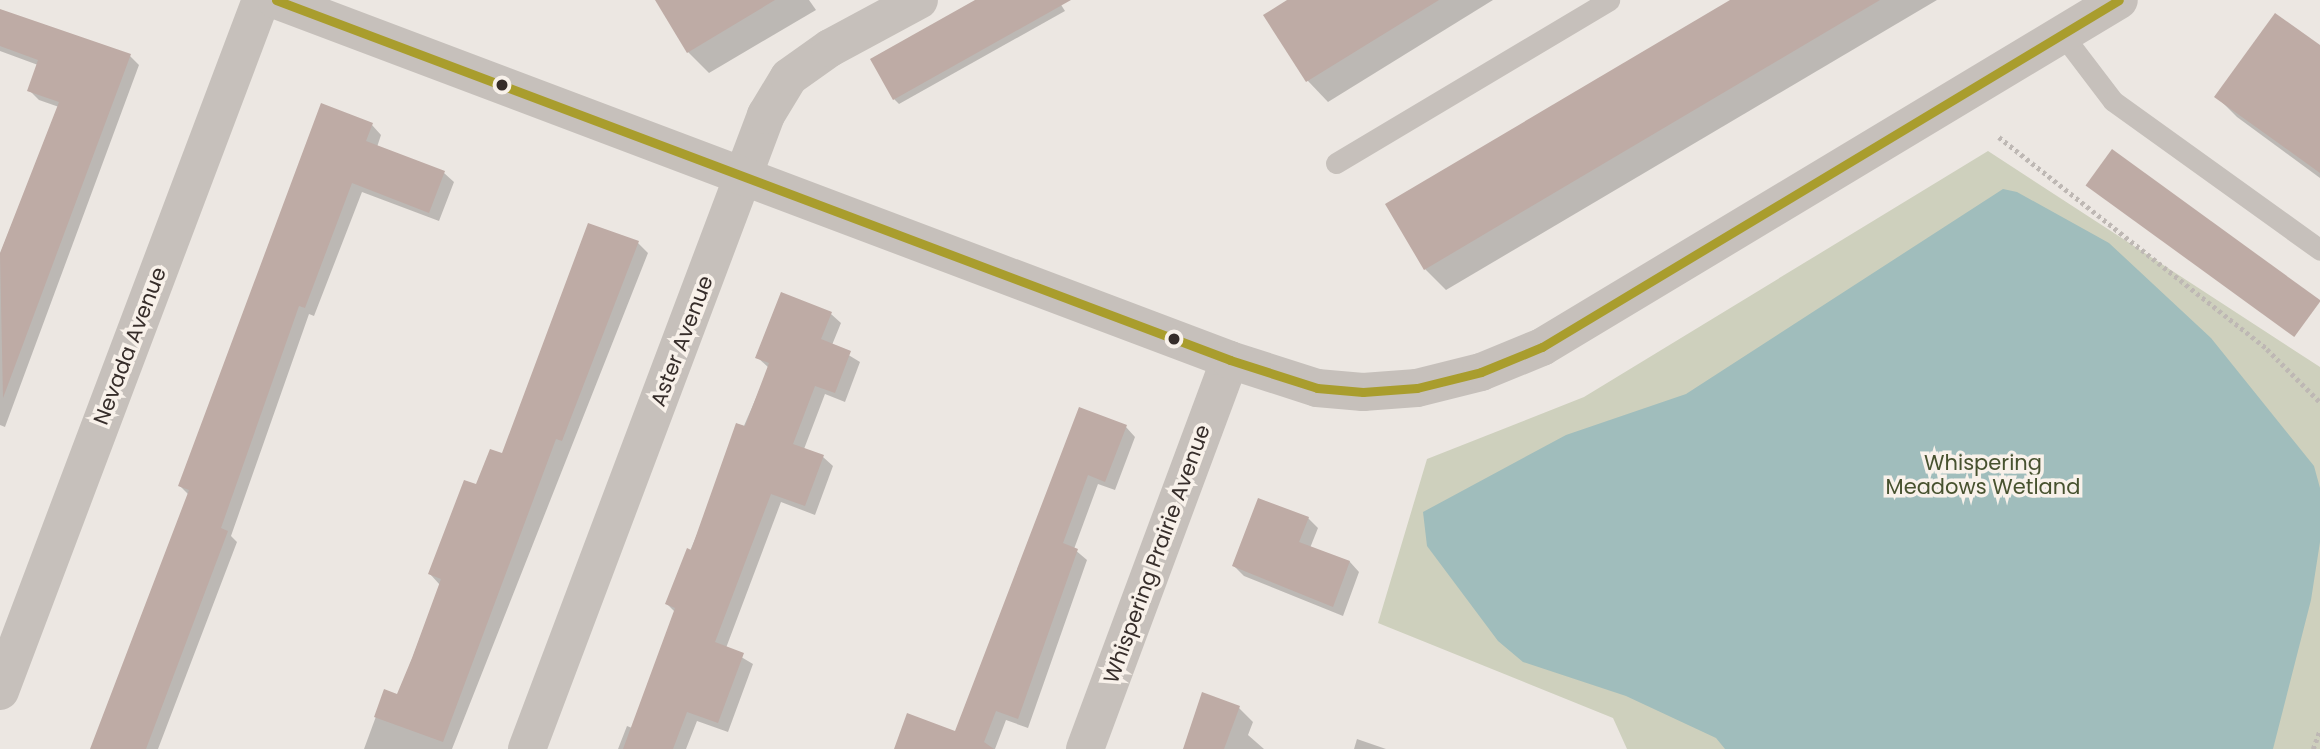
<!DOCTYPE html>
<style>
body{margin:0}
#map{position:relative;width:2320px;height:749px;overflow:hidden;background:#ece7e2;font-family:Poppins,sans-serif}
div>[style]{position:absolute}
.green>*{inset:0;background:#ced0bd}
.water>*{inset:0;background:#a0bdbc}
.shadow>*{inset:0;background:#0003}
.building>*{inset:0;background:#beaba5;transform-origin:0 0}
.path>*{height:4.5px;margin-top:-2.25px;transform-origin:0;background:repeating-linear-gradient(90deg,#beb8b4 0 3.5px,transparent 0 7px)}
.service>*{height:21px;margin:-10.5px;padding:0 10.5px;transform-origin:10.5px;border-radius:10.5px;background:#c6c0bb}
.minor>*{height:38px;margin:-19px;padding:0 19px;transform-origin:19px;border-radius:19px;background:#c6c0bb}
.tertiary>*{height:38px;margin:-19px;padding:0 19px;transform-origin:19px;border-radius:19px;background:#c6c0bb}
.bus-1>*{height:9px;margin:-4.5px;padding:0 4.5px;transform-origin:4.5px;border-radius:4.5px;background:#a99d2d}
.dots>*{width:19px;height:19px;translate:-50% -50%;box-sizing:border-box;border:4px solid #f8f1ea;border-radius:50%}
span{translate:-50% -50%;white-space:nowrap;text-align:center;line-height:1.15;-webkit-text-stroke:7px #f8f1ea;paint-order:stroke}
.street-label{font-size:21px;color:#362d2a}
.park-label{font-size:21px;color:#47522f}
</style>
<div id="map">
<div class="green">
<div style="clip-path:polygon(1988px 151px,2320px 367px,2320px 749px,1627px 749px,1613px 718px,1378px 623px,1427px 459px,1584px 397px)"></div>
</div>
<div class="water">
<div style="clip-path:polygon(2003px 189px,2017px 192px,2109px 243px,2211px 338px,2314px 466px,2320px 488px,2320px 542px,2311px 600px,2273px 749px,1725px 749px,1716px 738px,1626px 696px,1523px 662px,1498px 641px,1427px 546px,1423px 512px,1566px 435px,1686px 394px)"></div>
</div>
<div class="shadow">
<div style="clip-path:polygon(657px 0,809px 0,816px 10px,709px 73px,688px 52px)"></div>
<div style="clip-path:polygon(979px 0,1058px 0,1065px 11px,899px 104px,894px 99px)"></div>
<div style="clip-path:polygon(1290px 0,1493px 0,1328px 102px,1308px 81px)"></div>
<div style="clip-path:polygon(1734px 0,1937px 0,1446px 290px,1425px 269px)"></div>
<div style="clip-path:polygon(0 11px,130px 56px,139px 65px,5px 427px,0 425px,0 254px,59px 107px,39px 100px,29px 90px,38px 65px,0 51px)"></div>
<div style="clip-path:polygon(2320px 49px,2320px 178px,2237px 117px,2216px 96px)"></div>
<div style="clip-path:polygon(372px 125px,381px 135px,377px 147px,444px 173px,454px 182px,439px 221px,362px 192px,314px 316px,309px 314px,231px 536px,237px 542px,158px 749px,92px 749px,189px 495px,180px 486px)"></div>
<div style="clip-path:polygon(589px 225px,638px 243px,648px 253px,452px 749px,364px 749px,385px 692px,398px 696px,440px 585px,430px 574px,477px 486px,503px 456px)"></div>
<div style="clip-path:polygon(831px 314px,841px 323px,832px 345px,860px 362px,845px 402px,825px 394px,804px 449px,823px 457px,833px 466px,815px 515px,781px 502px,726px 648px,753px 664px,728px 732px,697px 721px,686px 749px,618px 749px,627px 726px,632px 728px,675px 612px,667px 604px,769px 368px,757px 357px)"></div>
<div style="clip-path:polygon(1080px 410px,1126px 427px,1135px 437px,1115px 490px,1098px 484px,1074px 549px,1087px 560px,1028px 728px,1006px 720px,995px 749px,896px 749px,956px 733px)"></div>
<div style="clip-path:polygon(1308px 518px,1318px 528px,1310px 548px,1350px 562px,1359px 572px,1343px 616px,1244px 576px,1234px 566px)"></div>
<div style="clip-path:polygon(1239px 708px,1253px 722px,1248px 735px,1264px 749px,1183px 749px)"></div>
<div style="clip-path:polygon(1357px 739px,1386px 749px,1354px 749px)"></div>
</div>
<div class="building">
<div style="clip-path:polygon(655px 0,775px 0,687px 53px)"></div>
<div style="clip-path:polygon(975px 0,1071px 0,893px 100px,870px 59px)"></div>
<div style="clip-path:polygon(1287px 0,1439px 0,1306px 82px,1263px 15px)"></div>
<div style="clip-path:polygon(1730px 0,1880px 0,1424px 270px,1385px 204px)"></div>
<div style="clip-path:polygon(0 9px,131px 54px,3px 398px,0 253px,59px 102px,27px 91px,38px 60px,0 46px)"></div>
<div style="clip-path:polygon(2275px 13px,2320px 45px,2320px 173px,2214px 97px)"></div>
<div style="clip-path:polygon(321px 103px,373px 123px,366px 141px,445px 171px,429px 213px,352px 183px,305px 308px,299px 306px,221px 528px,228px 531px,146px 749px,90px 749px,189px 490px,178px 486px)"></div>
<div style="left:2112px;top:149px;width:258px;height:45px;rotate:36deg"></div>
<div style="clip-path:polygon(588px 223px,639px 241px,562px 441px,556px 439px,443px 742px,374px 717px,384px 689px,397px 694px,412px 658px,441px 579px,428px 574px,464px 480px,476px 484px,490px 449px,502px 453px)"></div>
<div style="clip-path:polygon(781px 292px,832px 312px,821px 339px,851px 351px,835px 393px,815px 386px,793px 444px,824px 455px,805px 506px,771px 494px,715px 642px,744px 653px,718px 723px,687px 712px,673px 749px,623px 749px,675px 608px,665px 604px,687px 548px,691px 550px,736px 423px,745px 426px,769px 363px,755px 358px)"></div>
<div style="clip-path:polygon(1079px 407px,1127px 425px,1105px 482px,1088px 475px,1063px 543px,1078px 549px,1018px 719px,996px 711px,984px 742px,994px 749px,894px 749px,907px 713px,955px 731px)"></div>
<div style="clip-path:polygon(1258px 498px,1309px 517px,1299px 542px,1350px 561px,1333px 607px,1232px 566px)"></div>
<div style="clip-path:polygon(1202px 692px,1240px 706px,1224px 749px,1183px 749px)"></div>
</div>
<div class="path">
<div style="left:1999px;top:137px;width:342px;rotate:38.3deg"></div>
<div style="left:2267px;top:349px;width:75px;rotate:45deg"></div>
<div style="left:2313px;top:749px;width:20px;rotate:-70deg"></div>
</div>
<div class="service">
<div style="left:2062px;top:34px;width:84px;rotate:52.7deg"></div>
<div style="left:2113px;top:101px;width:255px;rotate:35.7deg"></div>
<div style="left:1336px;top:163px;width:318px;rotate:-30.8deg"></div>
</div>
<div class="minor">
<div style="left:0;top:691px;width:739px;rotate:-69.31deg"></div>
<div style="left:527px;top:749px;width:678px;rotate:-69.34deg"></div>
<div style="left:766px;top:115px;width:44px;rotate:-58.8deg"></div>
<div style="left:789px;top:77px;width:50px;rotate:-35.3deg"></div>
<div style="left:830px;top:48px;width:101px;rotate:-28.3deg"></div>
<div style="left:1085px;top:749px;width:415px;rotate:-69.6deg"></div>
</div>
<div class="tertiary">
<div style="left:276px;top:0;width:1020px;rotate:20.67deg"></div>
<div style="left:1230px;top:360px;width:91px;rotate:17.8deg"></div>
<div style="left:1317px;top:388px;width:46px;rotate:5deg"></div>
<div style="left:1363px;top:392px;width:54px;rotate:-4.2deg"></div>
<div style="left:1417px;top:388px;width:66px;rotate:-14deg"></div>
<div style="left:1481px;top:372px;width:66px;rotate:-22.3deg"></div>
<div style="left:1542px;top:347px;width:673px;rotate:-31.02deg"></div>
</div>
<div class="bus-1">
<div style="left:276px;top:0;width:1020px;rotate:20.67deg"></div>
<div style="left:1230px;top:360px;width:91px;rotate:17.8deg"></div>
<div style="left:1317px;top:388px;width:46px;rotate:5deg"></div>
<div style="left:1363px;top:392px;width:54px;rotate:-4.2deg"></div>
<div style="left:1417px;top:388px;width:66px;rotate:-14deg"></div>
<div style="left:1481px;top:372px;width:66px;rotate:-22.3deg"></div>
<div style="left:1542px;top:347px;width:673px;rotate:-31.02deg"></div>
</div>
<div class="dots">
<div style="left:502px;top:85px;background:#362d2a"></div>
<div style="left:1174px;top:339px;background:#362d2a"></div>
</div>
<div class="street-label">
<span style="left:682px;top:341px;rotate:-69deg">Aster Avenue</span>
<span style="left:130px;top:346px;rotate:-69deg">Nevada Avenue</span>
<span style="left:1157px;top:554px;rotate:-70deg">Whispering Prairie Avenue</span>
</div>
<div class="park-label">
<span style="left:1983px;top:475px">Whispering<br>Meadows Wetland</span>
</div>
</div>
